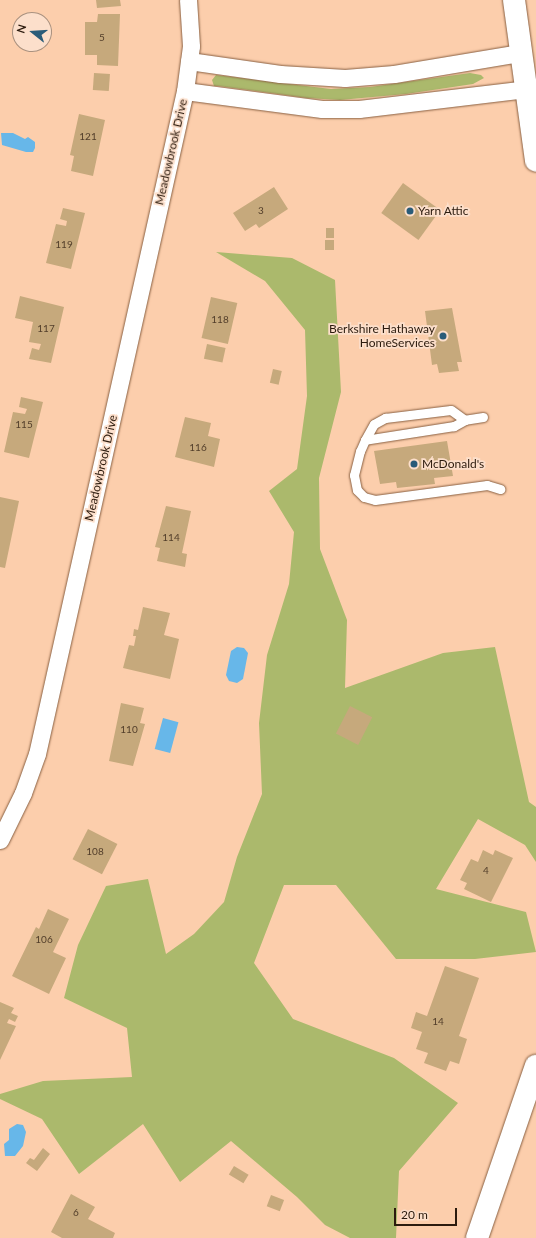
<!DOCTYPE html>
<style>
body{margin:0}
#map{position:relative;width:536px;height:1238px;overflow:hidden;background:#fcceac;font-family:Lato,sans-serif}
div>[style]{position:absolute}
.green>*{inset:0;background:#abb96c}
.water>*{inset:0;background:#67b7e9;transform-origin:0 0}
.building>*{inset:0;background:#c6a97c;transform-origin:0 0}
.roads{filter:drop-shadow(0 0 1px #896042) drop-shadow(0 0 1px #896042)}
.lane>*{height:9px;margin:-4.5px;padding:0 4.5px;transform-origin:4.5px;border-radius:4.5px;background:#fff}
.street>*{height:17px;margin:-8.5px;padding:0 8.5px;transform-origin:8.5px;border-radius:8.5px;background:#fff}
.secondary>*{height:22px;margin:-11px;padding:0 11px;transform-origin:11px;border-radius:11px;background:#fff}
.primary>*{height:22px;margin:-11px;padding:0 11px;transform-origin:11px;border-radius:11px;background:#fff}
.dots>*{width:11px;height:11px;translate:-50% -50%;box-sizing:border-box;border:2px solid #fcdfcb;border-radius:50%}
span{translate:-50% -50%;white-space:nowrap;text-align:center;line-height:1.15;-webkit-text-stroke:3.5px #fcdfcb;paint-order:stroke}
.number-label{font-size:10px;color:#523e2a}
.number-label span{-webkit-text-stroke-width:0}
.street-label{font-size:12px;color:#2c1b0e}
.poi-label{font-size:12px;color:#2c1b0e}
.left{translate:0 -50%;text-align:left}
.right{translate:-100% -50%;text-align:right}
.north{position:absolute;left:12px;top:12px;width:40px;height:40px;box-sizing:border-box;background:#fcdfcb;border:1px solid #a9917f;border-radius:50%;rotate:287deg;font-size:11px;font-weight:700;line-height:16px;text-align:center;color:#2c1b0e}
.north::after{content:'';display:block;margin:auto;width:14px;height:18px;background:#2a5c79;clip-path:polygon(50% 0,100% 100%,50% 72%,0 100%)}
.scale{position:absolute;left:394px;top:1208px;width:63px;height:18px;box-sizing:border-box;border:2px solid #2c1b0e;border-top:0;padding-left:5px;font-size:12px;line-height:14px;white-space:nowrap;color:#2c1b0e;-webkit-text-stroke:3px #fcdfcb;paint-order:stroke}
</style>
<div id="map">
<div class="green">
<div style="clip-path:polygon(470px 73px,481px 75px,484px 78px,473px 84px,406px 94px,340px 100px,307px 98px,218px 86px,214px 86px,212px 80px,216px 75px,331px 89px,370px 87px)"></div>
<div style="clip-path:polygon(216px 252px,292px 258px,335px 280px,341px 392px,319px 478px,320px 549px,347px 620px,345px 688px,443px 653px,495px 647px,529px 802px,536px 807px,536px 862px,525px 845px,478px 819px,436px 889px,526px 912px,536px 952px,475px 959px,396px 959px,336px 885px,284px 885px,254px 963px,293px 1019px,394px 1058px,458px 1103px,399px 1171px,396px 1238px,350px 1238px,325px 1225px,297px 1197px,231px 1141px,180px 1182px,143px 1124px,79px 1174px,42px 1119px,0 1099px,0 1094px,43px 1081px,132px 1077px,127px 1028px,64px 998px,78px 945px,106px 886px,148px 879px,166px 954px,194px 934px,224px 902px,237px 857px,262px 794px,259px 723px,267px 655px,289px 584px,294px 532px,269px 491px,297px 469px,307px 396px,305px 330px,265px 281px)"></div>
</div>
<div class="water">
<div style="clip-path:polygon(1px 133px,13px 133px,25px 139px,28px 137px,35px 142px,35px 148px,33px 152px,26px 152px,2px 145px)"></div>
<div style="clip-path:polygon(237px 647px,244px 648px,248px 653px,243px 679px,237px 683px,229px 681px,226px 675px,231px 651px)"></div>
<div style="left:163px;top:718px;width:16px;height:32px;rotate:15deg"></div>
<div style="clip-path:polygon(17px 1124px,23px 1125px,26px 1132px,23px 1146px,15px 1156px,5px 1156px,4px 1144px,9px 1140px,9px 1129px)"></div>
</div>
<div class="building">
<div style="clip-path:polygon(96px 0,120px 0,121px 6px,97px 8px)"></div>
<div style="clip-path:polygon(98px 14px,120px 14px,118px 66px,97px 65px,97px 55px,85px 55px,85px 22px,97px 22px)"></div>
<div style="left:94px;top:73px;width:16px;height:17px;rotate:4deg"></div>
<div style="clip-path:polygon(79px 114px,105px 120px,93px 176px,71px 171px,74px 156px,70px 155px)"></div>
<div style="left:403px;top:183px;width:46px;height:37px;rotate:36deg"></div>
<div style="clip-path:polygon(274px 187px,288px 209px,259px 228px,256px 224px,245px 231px,233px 213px)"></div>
<div style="clip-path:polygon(63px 208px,85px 213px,71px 269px,46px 263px,56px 224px,66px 226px,67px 221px,60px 219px)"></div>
<div style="left:326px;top:228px;width:8px;height:10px"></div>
<div style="left:325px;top:240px;width:9px;height:10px"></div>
<div style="clip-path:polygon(20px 296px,64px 307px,51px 363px,29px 359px,32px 348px,39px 350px,41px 344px,29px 342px,33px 322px,15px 318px)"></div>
<div style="left:211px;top:297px;width:27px;height:42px;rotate:13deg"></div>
<div style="clip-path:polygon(452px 308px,462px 362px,457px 362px,459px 371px,439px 373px,437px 364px,432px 365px,425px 311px)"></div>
<div style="left:207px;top:344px;width:19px;height:15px;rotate:12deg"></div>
<div style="left:273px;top:369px;width:9px;height:14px;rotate:13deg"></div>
<div style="clip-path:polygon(21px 397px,43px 402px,29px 458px,4px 452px,13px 412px,25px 414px,27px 409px,19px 407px)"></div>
<div style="clip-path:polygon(185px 417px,211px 423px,208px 436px,220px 439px,214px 467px,175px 457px)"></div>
<div style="clip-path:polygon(447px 441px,453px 476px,434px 478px,435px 484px,397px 488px,396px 482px,380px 484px,374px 451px)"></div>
<div style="clip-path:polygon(0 497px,19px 501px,5px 568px,0 567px)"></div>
<div style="clip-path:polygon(166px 506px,191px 511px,182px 553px,187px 554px,185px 567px,157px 561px,160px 548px,155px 547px)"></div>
<div style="clip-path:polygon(143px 607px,170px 613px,164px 635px,179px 639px,170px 679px,123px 668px,129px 645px,134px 646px,136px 636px,133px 636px,134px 629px,138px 630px)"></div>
<div style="clip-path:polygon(121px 703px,144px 708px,140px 723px,145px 724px,133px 766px,109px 761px)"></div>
<div style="left:350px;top:706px;width:25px;height:31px;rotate:27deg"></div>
<div style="left:88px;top:829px;width:33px;height:34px;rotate:27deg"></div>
<div style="clip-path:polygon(483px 850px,493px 855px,495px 850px,513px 858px,491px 902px,464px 889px,467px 883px,460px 880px,471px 859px,478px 862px)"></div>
<div style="clip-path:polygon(48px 909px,69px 919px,53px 952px,66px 958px,49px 994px,12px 976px,36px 927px,39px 929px)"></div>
<div style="clip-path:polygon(445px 966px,479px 978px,459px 1036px,467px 1039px,459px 1064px,450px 1061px,446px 1071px,424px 1063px,428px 1053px,416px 1049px,422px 1032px,411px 1028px,416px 1012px,427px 1016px)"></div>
<div style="clip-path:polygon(0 1002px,14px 1008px,11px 1013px,18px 1016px,15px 1022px,9px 1019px,7px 1023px,16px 1026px,0 1060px)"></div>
<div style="clip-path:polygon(43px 1148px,50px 1154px,37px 1171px,26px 1163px,30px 1158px,34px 1160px)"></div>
<div style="left:234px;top:1166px;width:17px;height:10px;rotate:31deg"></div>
<div style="clip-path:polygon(71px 1194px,95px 1207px,88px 1219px,115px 1233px,113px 1238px,62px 1238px,51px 1232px)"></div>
<div style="left:271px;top:1195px;width:14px;height:12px;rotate:21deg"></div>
</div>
<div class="roads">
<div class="lane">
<div style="left:483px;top:417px;width:18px;rotate:171deg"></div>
<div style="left:465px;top:420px;width:13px;rotate:151deg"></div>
<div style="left:454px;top:426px;width:90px;rotate:171.1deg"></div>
<div style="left:365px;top:440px;width:12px;rotate:114deg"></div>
<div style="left:360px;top:451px;width:25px;rotate:104deg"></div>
<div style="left:354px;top:475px;width:15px;rotate:79deg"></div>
<div style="left:357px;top:490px;width:10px;rotate:45deg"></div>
<div style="left:364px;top:497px;width:11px;rotate:15deg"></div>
<div style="left:375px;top:500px;width:113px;rotate:-7.6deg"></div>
<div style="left:487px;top:485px;width:14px;rotate:17deg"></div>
<div style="left:365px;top:440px;width:18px;rotate:-61deg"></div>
<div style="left:374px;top:424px;width:13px;rotate:-29deg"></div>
<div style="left:385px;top:418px;width:66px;rotate:-6.9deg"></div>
<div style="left:451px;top:410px;width:17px;rotate:36deg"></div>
</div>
<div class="street">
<div style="left:189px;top:61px;width:92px;rotate:8.1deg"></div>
<div style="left:280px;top:74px;width:65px;rotate:3.5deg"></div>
<div style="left:345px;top:78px;width:49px;rotate:-4.7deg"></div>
<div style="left:394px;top:74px;width:128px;rotate:-9.5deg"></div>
<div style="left:185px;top:91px;width:138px;rotate:7.5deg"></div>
<div style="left:322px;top:109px;width:37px"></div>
<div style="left:359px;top:109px;width:168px;rotate:-6.8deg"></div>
<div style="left:0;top:840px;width:52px;rotate:-63.9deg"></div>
<div style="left:23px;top:793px;width:41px;rotate:-70.3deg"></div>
<div style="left:37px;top:754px;width:679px;rotate:-77.42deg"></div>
<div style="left:185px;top:91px;width:45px;rotate:-82.4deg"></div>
<div style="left:191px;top:46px;width:46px;rotate:-93.7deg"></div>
</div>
<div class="secondary">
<div style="left:477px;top:1238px;width:182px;rotate:-71.1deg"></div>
</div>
<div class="primary">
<div style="left:514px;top:0;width:162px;rotate:82.2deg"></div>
</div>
</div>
<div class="dots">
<div style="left:410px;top:211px;background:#2a5c79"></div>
<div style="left:443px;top:336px;background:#2a5c79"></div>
<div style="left:414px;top:464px;background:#2a5c79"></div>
</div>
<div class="number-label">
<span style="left:102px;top:38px">5</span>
<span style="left:88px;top:137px">121</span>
<span style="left:261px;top:211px">3</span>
<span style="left:64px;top:245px">119</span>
<span style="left:220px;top:320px">118</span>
<span style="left:46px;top:329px">117</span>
<span style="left:24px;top:425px">115</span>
<span style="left:198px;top:448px">116</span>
<span style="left:171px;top:538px">114</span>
<span style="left:129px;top:730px">110</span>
<span style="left:95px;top:852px">108</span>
<span style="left:486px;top:871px">4</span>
<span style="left:44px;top:940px">106</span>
<span style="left:438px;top:1022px">14</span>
<span style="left:76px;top:1213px">6</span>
</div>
<div class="street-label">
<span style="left:171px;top:152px;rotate:-77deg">Meadowbrook Drive</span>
<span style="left:101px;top:468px;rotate:-77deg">Meadowbrook Drive</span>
</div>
<div class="poi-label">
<span class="left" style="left:418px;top:211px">Yarn Attic</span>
<span class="right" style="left:435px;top:336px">Berkshire Hathaway<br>HomeServices</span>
<span class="left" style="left:422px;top:464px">McDonald's</span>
</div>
<div class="north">N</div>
<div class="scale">20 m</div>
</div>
